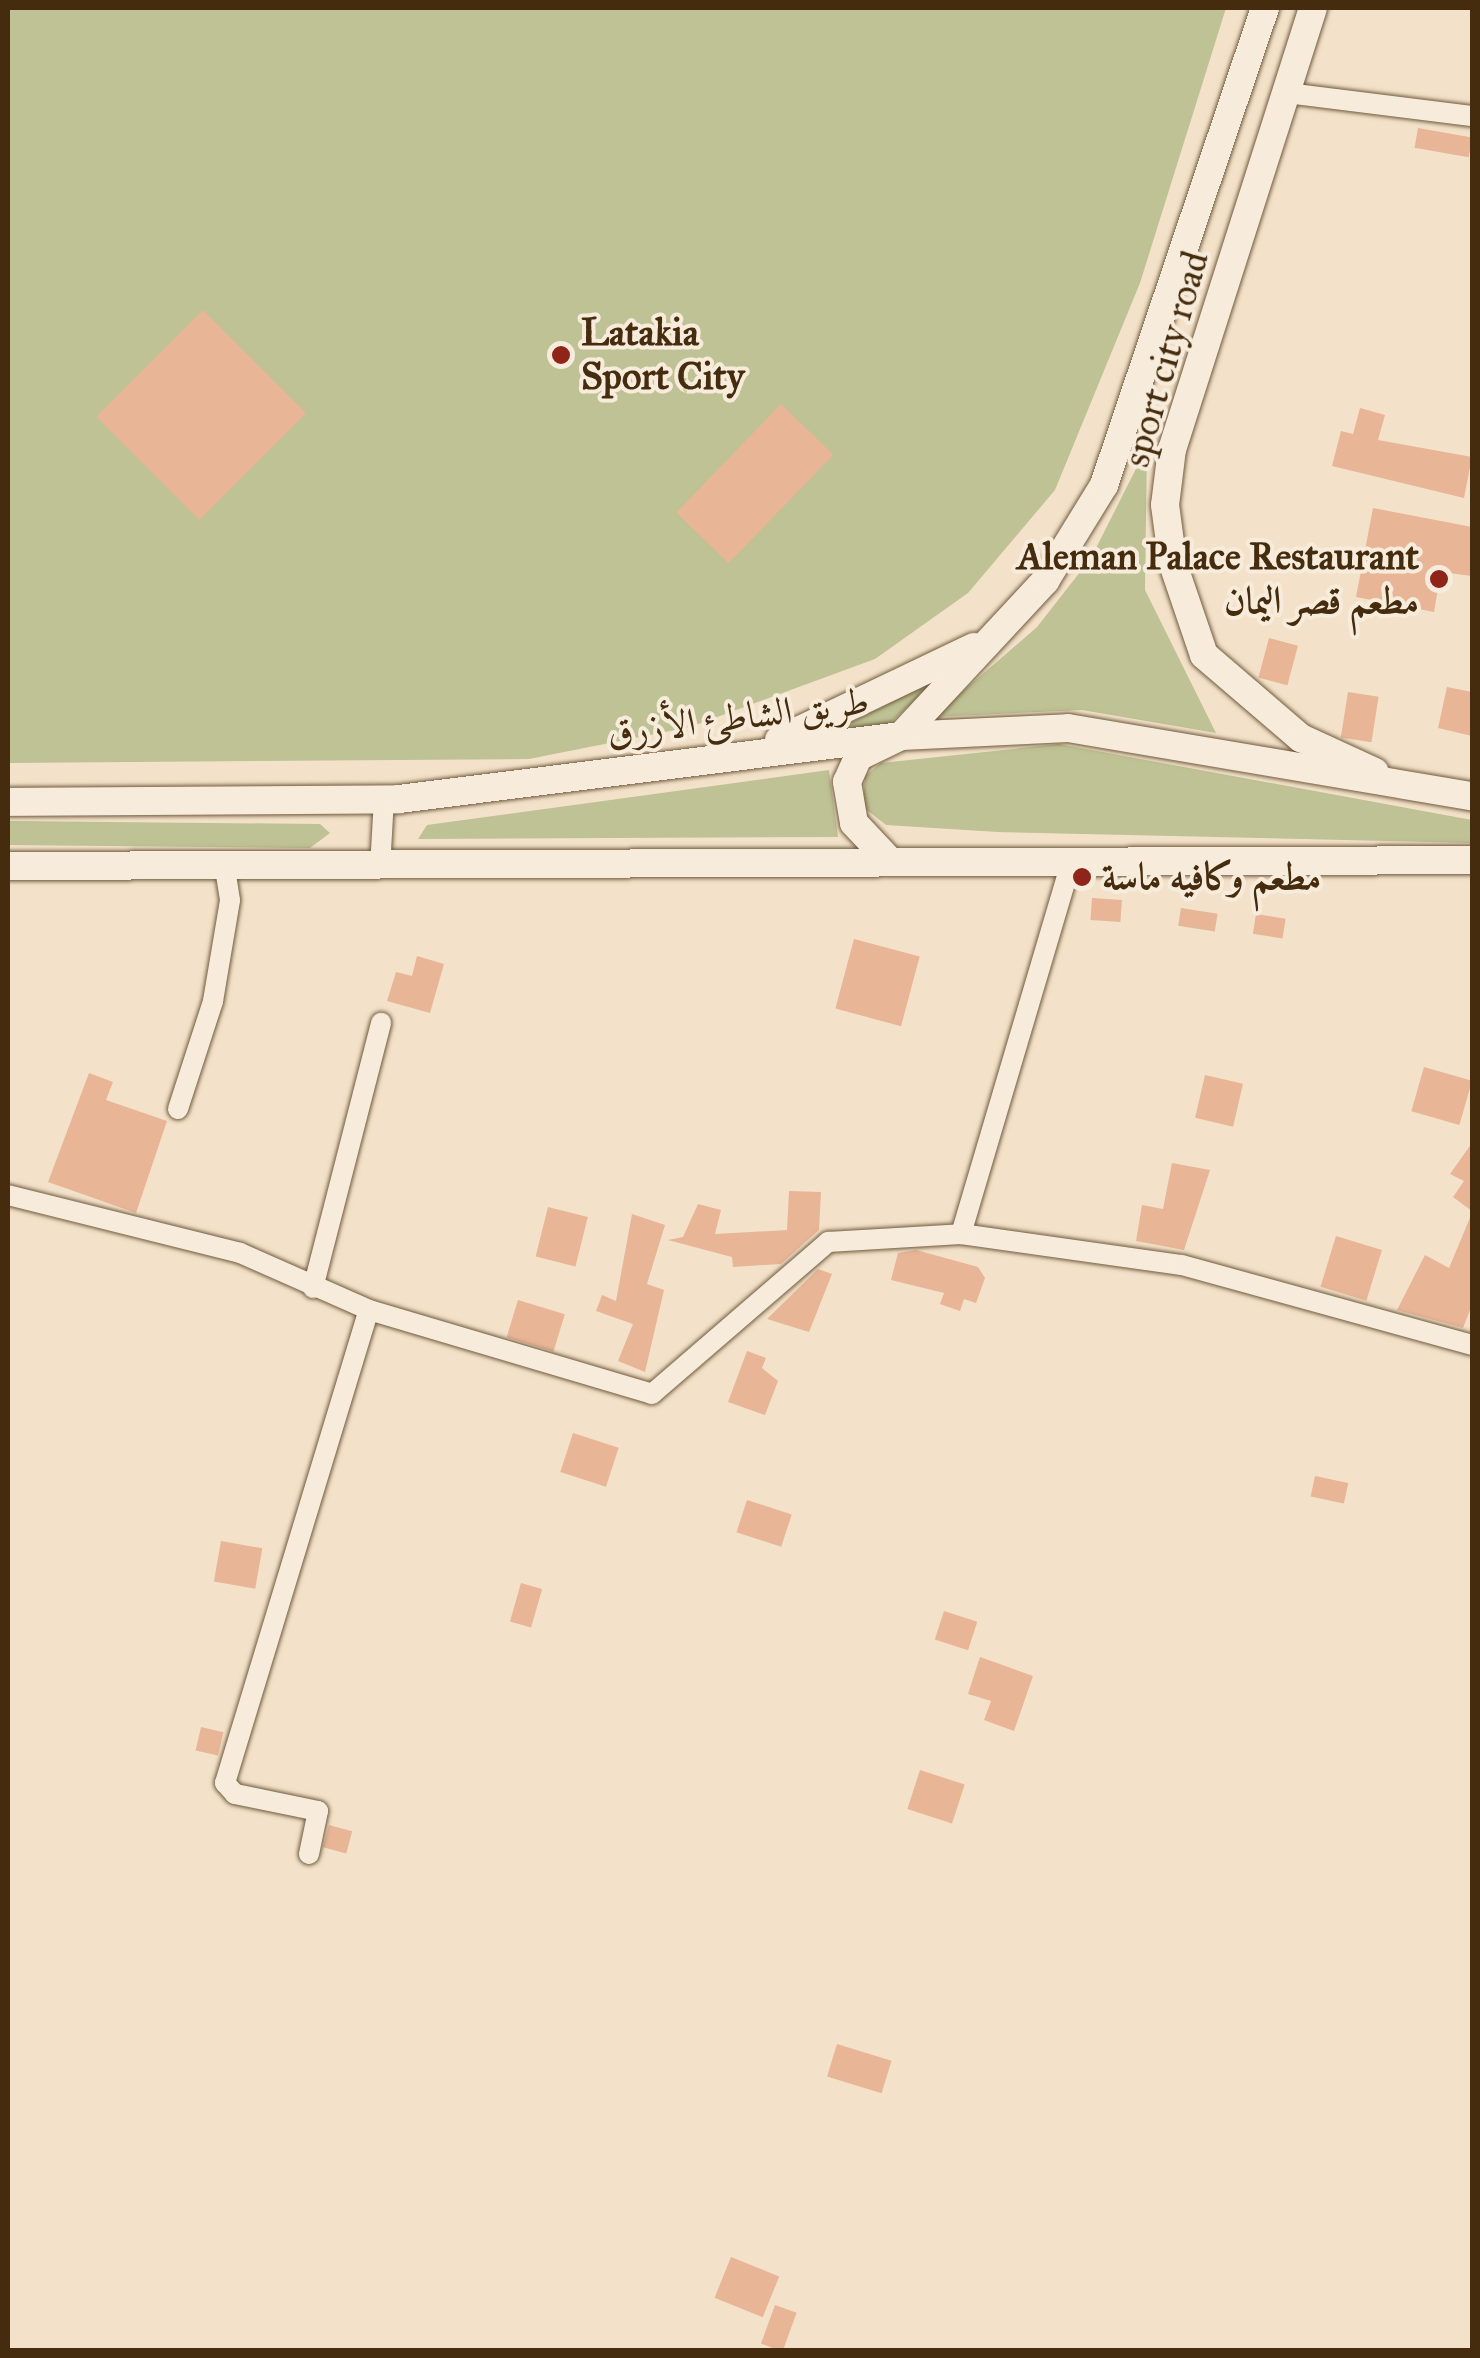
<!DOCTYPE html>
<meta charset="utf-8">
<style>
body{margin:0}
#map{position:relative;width:1480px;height:2358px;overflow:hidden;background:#f3e2c9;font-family:"IM FELL Great Primer",Amiri,serif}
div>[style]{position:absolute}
.green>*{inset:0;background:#bec294}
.building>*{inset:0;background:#e8b596;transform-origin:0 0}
.roads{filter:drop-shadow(0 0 2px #705a3d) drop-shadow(0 0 2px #705a3d)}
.street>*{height:20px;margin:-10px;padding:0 10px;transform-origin:10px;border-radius:10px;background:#f7ecdc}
.secondary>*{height:28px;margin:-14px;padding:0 14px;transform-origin:14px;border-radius:14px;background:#f7ecdc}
.dots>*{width:28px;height:28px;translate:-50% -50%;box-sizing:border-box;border:5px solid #f7ecdc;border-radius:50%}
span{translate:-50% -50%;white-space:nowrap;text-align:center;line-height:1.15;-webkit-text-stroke:8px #f7ecdc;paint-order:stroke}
.poi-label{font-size:38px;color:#452c0e;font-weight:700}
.left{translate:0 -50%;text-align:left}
.right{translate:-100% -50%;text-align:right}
.street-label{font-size:38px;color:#452c0e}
.frame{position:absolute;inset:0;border:10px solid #452c0e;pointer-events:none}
</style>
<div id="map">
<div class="green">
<div style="clip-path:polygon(8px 8px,1226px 8px,1140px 283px,1055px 490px,968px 593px,875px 659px,690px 727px,529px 759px,8px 763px)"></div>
<div style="clip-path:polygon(1147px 447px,1145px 590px,1216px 733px,1082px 710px,933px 717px,1037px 627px,1091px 558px)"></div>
<div style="clip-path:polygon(942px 675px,889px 724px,837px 730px)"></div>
<div style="clip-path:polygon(1059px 744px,1472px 820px,1472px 843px,998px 832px,886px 825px,863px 807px,865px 776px,881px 763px)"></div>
<div style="clip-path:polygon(829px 770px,838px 837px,418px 839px,427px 825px)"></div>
<div style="clip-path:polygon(8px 821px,320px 824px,330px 833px,310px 848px,8px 845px)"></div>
</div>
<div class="building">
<div style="left:1418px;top:128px;width:55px;height:20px;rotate:10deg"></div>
<div style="left:203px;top:310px;width:146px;height:151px;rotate:45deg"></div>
<div style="left:781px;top:404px;width:73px;height:151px;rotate:44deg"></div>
<div style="clip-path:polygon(1360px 408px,1385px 415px,1378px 440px,1472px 457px,1464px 498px,1332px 466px,1341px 431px,1353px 434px)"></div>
<div style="clip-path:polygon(1373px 508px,1472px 527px,1472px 576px,1441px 572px,1434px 612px,1356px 597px)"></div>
<div style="left:1269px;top:638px;width:30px;height:41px;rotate:15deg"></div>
<div style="clip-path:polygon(1447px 687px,1472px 692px,1472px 736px,1438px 728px)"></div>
<div style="left:1348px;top:692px;width:31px;height:46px;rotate:9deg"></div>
<div style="left:1092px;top:898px;width:30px;height:22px;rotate:4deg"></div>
<div style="left:1181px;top:908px;width:37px;height:18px;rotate:9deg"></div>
<div style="left:1256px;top:914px;width:30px;height:20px;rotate:9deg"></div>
<div style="left:854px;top:939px;width:68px;height:72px;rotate:15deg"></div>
<div style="clip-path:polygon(417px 956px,444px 964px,430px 1013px,387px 1001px,396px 972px,412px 976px)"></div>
<div style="left:1424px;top:1067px;width:50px;height:46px;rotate:16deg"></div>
<div style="clip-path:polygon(89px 1073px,113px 1082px,106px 1100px,167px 1121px,136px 1213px,48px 1182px)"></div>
<div style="left:1205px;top:1075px;width:39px;height:44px;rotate:13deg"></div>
<div style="clip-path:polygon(1472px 1143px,1472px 1211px,1453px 1197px,1464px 1181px,1450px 1174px)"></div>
<div style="clip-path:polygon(1172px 1163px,1210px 1170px,1184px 1250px,1136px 1241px,1142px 1205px,1163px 1209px)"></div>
<div style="clip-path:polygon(789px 1191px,821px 1192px,819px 1230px,781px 1264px,733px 1267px,732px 1257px,668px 1240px,683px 1237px,698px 1204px,721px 1210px,715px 1234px,787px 1230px)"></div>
<div style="left:548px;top:1207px;width:41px;height:51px;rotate:14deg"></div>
<div style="clip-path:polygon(1472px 1213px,1472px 1305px,1463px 1328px,1397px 1310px,1425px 1255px,1449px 1268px)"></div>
<div style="clip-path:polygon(632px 1214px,665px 1225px,647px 1284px,664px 1290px,645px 1372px,618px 1361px,633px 1324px,596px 1311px,602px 1295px,616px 1301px)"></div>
<div style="left:1336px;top:1236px;width:48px;height:53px;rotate:17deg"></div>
<div style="clip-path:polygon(916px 1250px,978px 1267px,985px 1278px,976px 1303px,964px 1299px,960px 1311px,940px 1304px,944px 1293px,891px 1280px,898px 1253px)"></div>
<div style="clip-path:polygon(818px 1269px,832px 1274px,809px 1332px,767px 1319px)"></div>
<div style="left:518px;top:1300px;width:49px;height:39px;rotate:17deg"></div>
<div style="clip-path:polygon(747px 1351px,766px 1358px,762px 1368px,778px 1381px,765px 1415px,728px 1402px)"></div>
<div style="left:573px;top:1433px;width:48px;height:41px;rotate:18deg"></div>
<div style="left:1315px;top:1476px;width:34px;height:21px;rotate:12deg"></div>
<div style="left:747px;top:1500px;width:47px;height:34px;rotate:18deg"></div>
<div style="left:221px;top:1541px;width:42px;height:41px;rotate:10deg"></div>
<div style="left:521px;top:1583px;width:22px;height:40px;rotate:16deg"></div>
<div style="left:944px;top:1611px;width:35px;height:30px;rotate:18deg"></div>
<div style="clip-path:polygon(980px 1657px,1033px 1676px,1014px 1731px,984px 1720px,991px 1701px,968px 1694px)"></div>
<div style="left:201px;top:1727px;width:23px;height:24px;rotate:13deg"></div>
<div style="left:920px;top:1770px;width:47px;height:41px;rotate:18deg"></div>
<div style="left:329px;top:1825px;width:24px;height:23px;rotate:15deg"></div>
<div style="left:837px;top:2044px;width:57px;height:34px;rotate:17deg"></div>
<div style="left:731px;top:2257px;width:52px;height:44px;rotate:22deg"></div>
<div style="left:775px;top:2305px;width:23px;height:41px;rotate:20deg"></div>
</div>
<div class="roads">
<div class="street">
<div style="left:1287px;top:93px;width:186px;rotate:7.1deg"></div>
<div style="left:380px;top:868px;width:69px;rotate:-86.7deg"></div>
<div style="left:178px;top:1109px;width:114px;rotate:-72deg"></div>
<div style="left:213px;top:1001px;width:102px;rotate:-80.4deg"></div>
<div style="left:230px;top:900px;width:33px;rotate:-99deg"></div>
<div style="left:8px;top:1195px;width:239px;rotate:14deg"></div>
<div style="left:240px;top:1253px;width:141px;rotate:23.8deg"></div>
<div style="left:369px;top:1310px;width:295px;rotate:16.5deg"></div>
<div style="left:652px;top:1394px;width:233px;rotate:-40.8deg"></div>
<div style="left:828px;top:1242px;width:133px;rotate:-3.4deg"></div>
<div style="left:961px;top:1234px;width:223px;rotate:8deg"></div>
<div style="left:1182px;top:1265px;width:301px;rotate:15.4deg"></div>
<div style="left:961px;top:1234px;width:388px;rotate:-73.5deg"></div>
<div style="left:313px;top:1288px;width:274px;rotate:-75.6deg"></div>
<div style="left:309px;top:1854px;width:44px;rotate:-78.2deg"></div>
<div style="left:318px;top:1811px;width:85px;rotate:-168.4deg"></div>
<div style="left:235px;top:1794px;width:15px;rotate:-132deg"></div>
<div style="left:225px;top:1783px;width:494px;rotate:-73.1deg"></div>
</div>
<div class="secondary">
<div style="left:1313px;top:8px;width:463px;rotate:107.7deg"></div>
<div style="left:1172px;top:449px;width:56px;rotate:97.1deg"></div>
<div style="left:1165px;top:505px;width:60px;rotate:82.3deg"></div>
<div style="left:1173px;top:564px;width:96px;rotate:71.2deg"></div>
<div style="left:1204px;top:655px;width:128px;rotate:40.6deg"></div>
<div style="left:1301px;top:738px;width:81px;rotate:24.7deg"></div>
<div style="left:779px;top:740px;width:216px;rotate:-25.5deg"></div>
<div style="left:8px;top:802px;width:391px;rotate:-0.4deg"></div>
<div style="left:399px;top:799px;width:506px;rotate:-7.15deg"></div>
<div style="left:901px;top:736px;width:167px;rotate:-2.7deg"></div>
<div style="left:1068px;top:728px;width:410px;rotate:9.6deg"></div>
<div style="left:887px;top:858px;width:48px;rotate:-133.3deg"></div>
<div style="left:854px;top:823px;width:42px;rotate:-99.7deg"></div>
<div style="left:847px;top:782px;width:27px;rotate:-66deg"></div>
<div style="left:858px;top:757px;width:48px;rotate:-26deg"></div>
<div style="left:901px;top:736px;width:212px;rotate:-47.1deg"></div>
<div style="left:1045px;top:581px;width:113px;rotate:-58.4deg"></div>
<div style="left:1104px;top:485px;width:503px;rotate:-71.35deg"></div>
<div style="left:8px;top:866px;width:1464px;rotate:-0.23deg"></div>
</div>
</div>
<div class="dots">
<div style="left:561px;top:355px;background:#8f2418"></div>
<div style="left:1439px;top:579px;background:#8f2418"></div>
<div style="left:1082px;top:877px;background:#8f2418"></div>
</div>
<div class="poi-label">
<span class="left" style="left:581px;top:355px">Latakia<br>Sport City</span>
<span class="right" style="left:1419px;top:579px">Aleman Palace Restaurant<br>مطعم قصر اليمان</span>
<span class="left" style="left:1102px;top:877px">مطعم وكافيه ماسة</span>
</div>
<div class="street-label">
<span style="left:1166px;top:359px;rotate:-74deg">sport city road</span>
<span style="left:738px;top:717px;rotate:-7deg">طريق الشاطئ الأزرق</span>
</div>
<div class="frame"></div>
</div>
